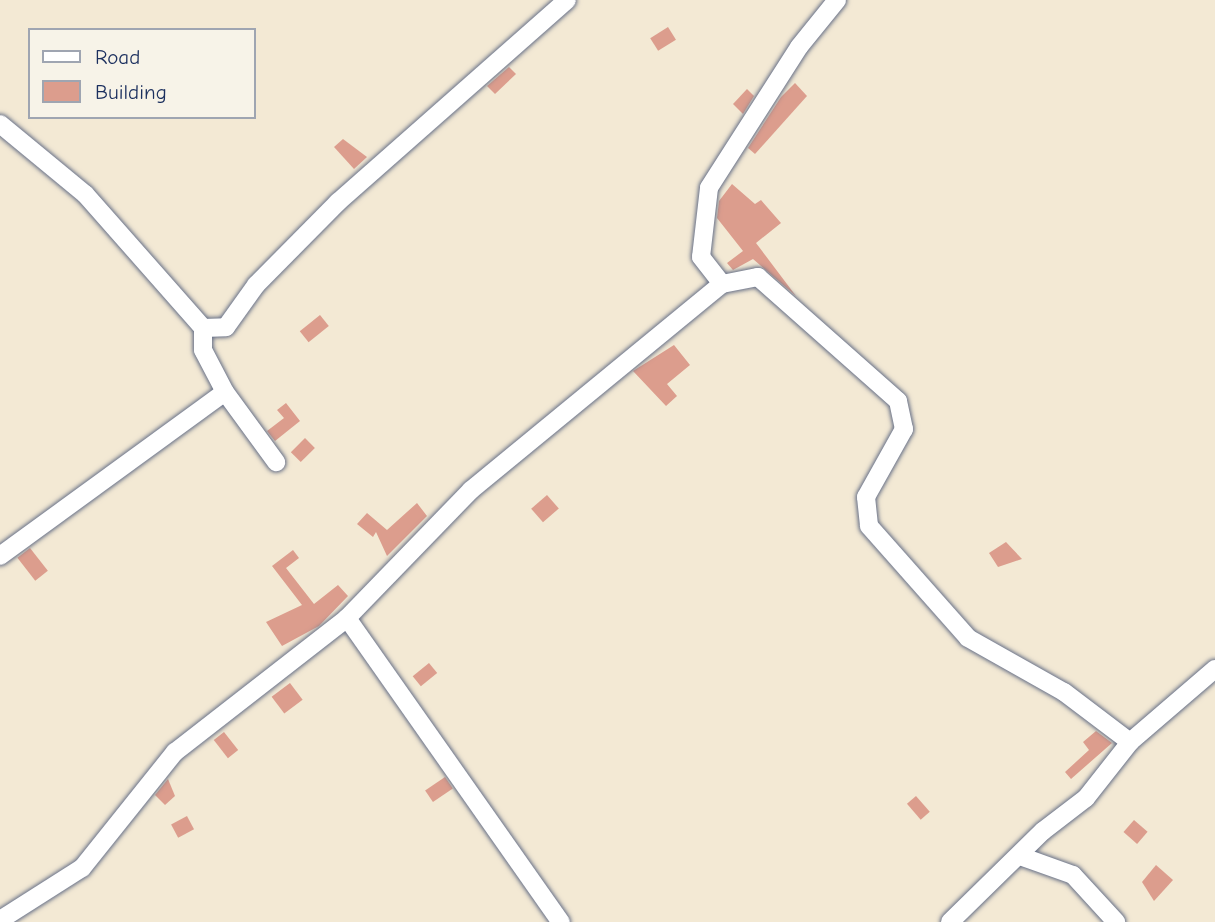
<!DOCTYPE html>
<style>
body{margin:0}
#map{position:relative;width:1215px;height:922px;overflow:hidden;background:#f3e9d4;font-family:"Comic Neue",sans-serif}
div>[style]{position:absolute}
.building>*{inset:0;background:#dc9d8d;transform-origin:0 0}
.roads{filter:drop-shadow(0 0 2px #677087) drop-shadow(0 0 2px #677087)}
.minor>*{height:18px;margin:-9px;padding:0 9px;transform-origin:9px;border-radius:9px;background:#fff}
span{translate:-50% -50%;white-space:nowrap;text-align:center;line-height:1.15;-webkit-text-stroke:6px #f7f3e8;paint-order:stroke}
.legend{position:absolute;left:28px;top:28px;width:228px;height:91px;box-sizing:border-box;background:#f7f3e8;border:2px solid #9fa5b1;margin:0;padding:9px 12px;list-style:none;font-size:21px;color:#1b2f5e}
.legend li{display:flex;align-items:center;gap:14px;height:35px}
.legend b{width:35px;border:2px solid #9fa5b1}
</style>
<div id="map">
<div class="building">
<div style="left:668px;top:27px;width:15px;height:21px;rotate:58deg"></div>
<div style="clip-path:polygon(509px 67px,516px 74px,495px 94px,487px 86px)"></div>
<div style="clip-path:polygon(795px 83px,807px 96px,755px 154px,748px 148px,781px 97px)"></div>
<div style="clip-path:polygon(747px 89px,754px 96px,743px 114px,733px 104px)"></div>
<div style="clip-path:polygon(343px 139px,367px 157px,354px 169px,334px 147px)"></div>
<div style="clip-path:polygon(732px 184px,755px 204px,761px 200px,781px 223px,756px 243px,796px 296px,753px 259px,733px 270px,727px 263px,743px 251px,717px 218px,719px 201px)"></div>
<div style="left:320px;top:315px;width:14px;height:26px;rotate:51deg"></div>
<div style="clip-path:polygon(674px 345px,690px 365px,667px 384px,677px 396px,666px 406px,633px 371px)"></div>
<div style="clip-path:polygon(286px 403px,300px 421px,275px 441px,267px 431px,284px 418px,277px 410px)"></div>
<div style="left:305px;top:438px;width:14px;height:20px;rotate:45deg"></div>
<div style="left:547px;top:495px;width:18px;height:21px;rotate:49deg"></div>
<div style="clip-path:polygon(417px 503px,427px 516px,387px 556px,376px 532px,373px 537px,357px 524px,367px 513px,387px 530px)"></div>
<div style="clip-path:polygon(1006px 542px,1022px 559px,998px 567px,989px 553px)"></div>
<div style="left:30px;top:548px;width:29px;height:16px;rotate:52deg"></div>
<div style="clip-path:polygon(293px 550px,299px 558px,286px 568px,314px 604px,338px 585px,348px 596px,319px 626px,282px 646px,266px 622px,302px 605px,272px 566px)"></div>
<div style="left:429px;top:663px;width:13px;height:21px;rotate:51deg"></div>
<div style="left:290px;top:683px;width:21px;height:23px;rotate:53deg"></div>
<div style="clip-path:polygon(1096px 731px,1112px 743px,1071px 779px,1065px 772px,1089px 750px,1083px 742px)"></div>
<div style="left:224px;top:732px;width:23px;height:13px;rotate:52deg"></div>
<div style="left:445px;top:777px;width:14px;height:24px;rotate:56deg"></div>
<div style="clip-path:polygon(168px 779px,175px 796px,165px 805px,155px 795px)"></div>
<div style="left:916px;top:796px;width:21px;height:12px;rotate:49deg"></div>
<div style="left:187px;top:816px;width:15px;height:18px;rotate:62deg"></div>
<div style="left:1134px;top:820px;width:18px;height:16px;rotate:41deg"></div>
<div style="clip-path:polygon(1156px 865px,1173px 880px,1154px 901px,1142px 882px)"></div>
</div>
<div class="roads">
<div class="minor">
<div style="left:837px;top:0;width:60px;rotate:129deg"></div>
<div style="left:799px;top:47px;width:167px;rotate:122.6deg"></div>
<div style="left:709px;top:188px;width:69px;rotate:96.6deg"></div>
<div style="left:701px;top:257px;width:34px;rotate:52deg"></div>
<div style="left:722px;top:284px;width:37px;rotate:-11deg"></div>
<div style="left:758px;top:277px;width:187px;rotate:41.5deg"></div>
<div style="left:898px;top:401px;width:29px;rotate:78deg"></div>
<div style="left:904px;top:429px;width:78px;rotate:119.2deg"></div>
<div style="left:866px;top:497px;width:29px;rotate:84deg"></div>
<div style="left:869px;top:526px;width:149px;rotate:48.5deg"></div>
<div style="left:968px;top:638px;width:110px;rotate:29.4deg"></div>
<div style="left:1064px;top:692px;width:83px;rotate:37.1deg"></div>
<div style="left:1130px;top:742px;width:112px;rotate:-40.7deg"></div>
<div style="left:0;top:124px;width:110px;rotate:39.5deg"></div>
<div style="left:85px;top:194px;width:179px;rotate:48.6deg"></div>
<div style="left:203px;top:328px;width:22px;rotate:90deg"></div>
<div style="left:203px;top:350px;width:47px;rotate:62.4deg"></div>
<div style="left:225px;top:392px;width:87px;rotate:53.9deg"></div>
<div style="left:203px;top:328px;width:23px;rotate:-2deg"></div>
<div style="left:226px;top:327px;width:52px;rotate:-54.5deg"></div>
<div style="left:256px;top:285px;width:117px;rotate:-45.3deg"></div>
<div style="left:338px;top:202px;width:305px;rotate:-41.4deg"></div>
<div style="left:0;top:556px;width:278px;rotate:-36.1deg"></div>
<div style="left:347px;top:618px;width:372px;rotate:54.9deg"></div>
<div style="left:1020px;top:856px;width:56px;rotate:19.7deg"></div>
<div style="left:1073px;top:875px;width:64px;rotate:47.5deg"></div>
<div style="left:0;top:920px;width:97px;rotate:-32.4deg"></div>
<div style="left:82px;top:868px;width:149px;rotate:-51.3deg"></div>
<div style="left:175px;top:752px;width:218px;rotate:-37.9deg"></div>
<div style="left:347px;top:618px;width:178px;rotate:-45.9deg"></div>
<div style="left:471px;top:490px;width:325px;rotate:-39.4deg"></div>
<div style="left:950px;top:922px;width:130px;rotate:-44.4deg"></div>
<div style="left:1043px;top:831px;width:54px;rotate:-37.5deg"></div>
<div style="left:1086px;top:798px;width:71px;rotate:-51.8deg"></div>
</div>
</div>
<ul class="legend">
<li><b style="height:9px;background:#fff"></b>Road</li>
<li><b style="height:19px;background:#dc9d8d"></b>Building</li>
</ul>
</div>
